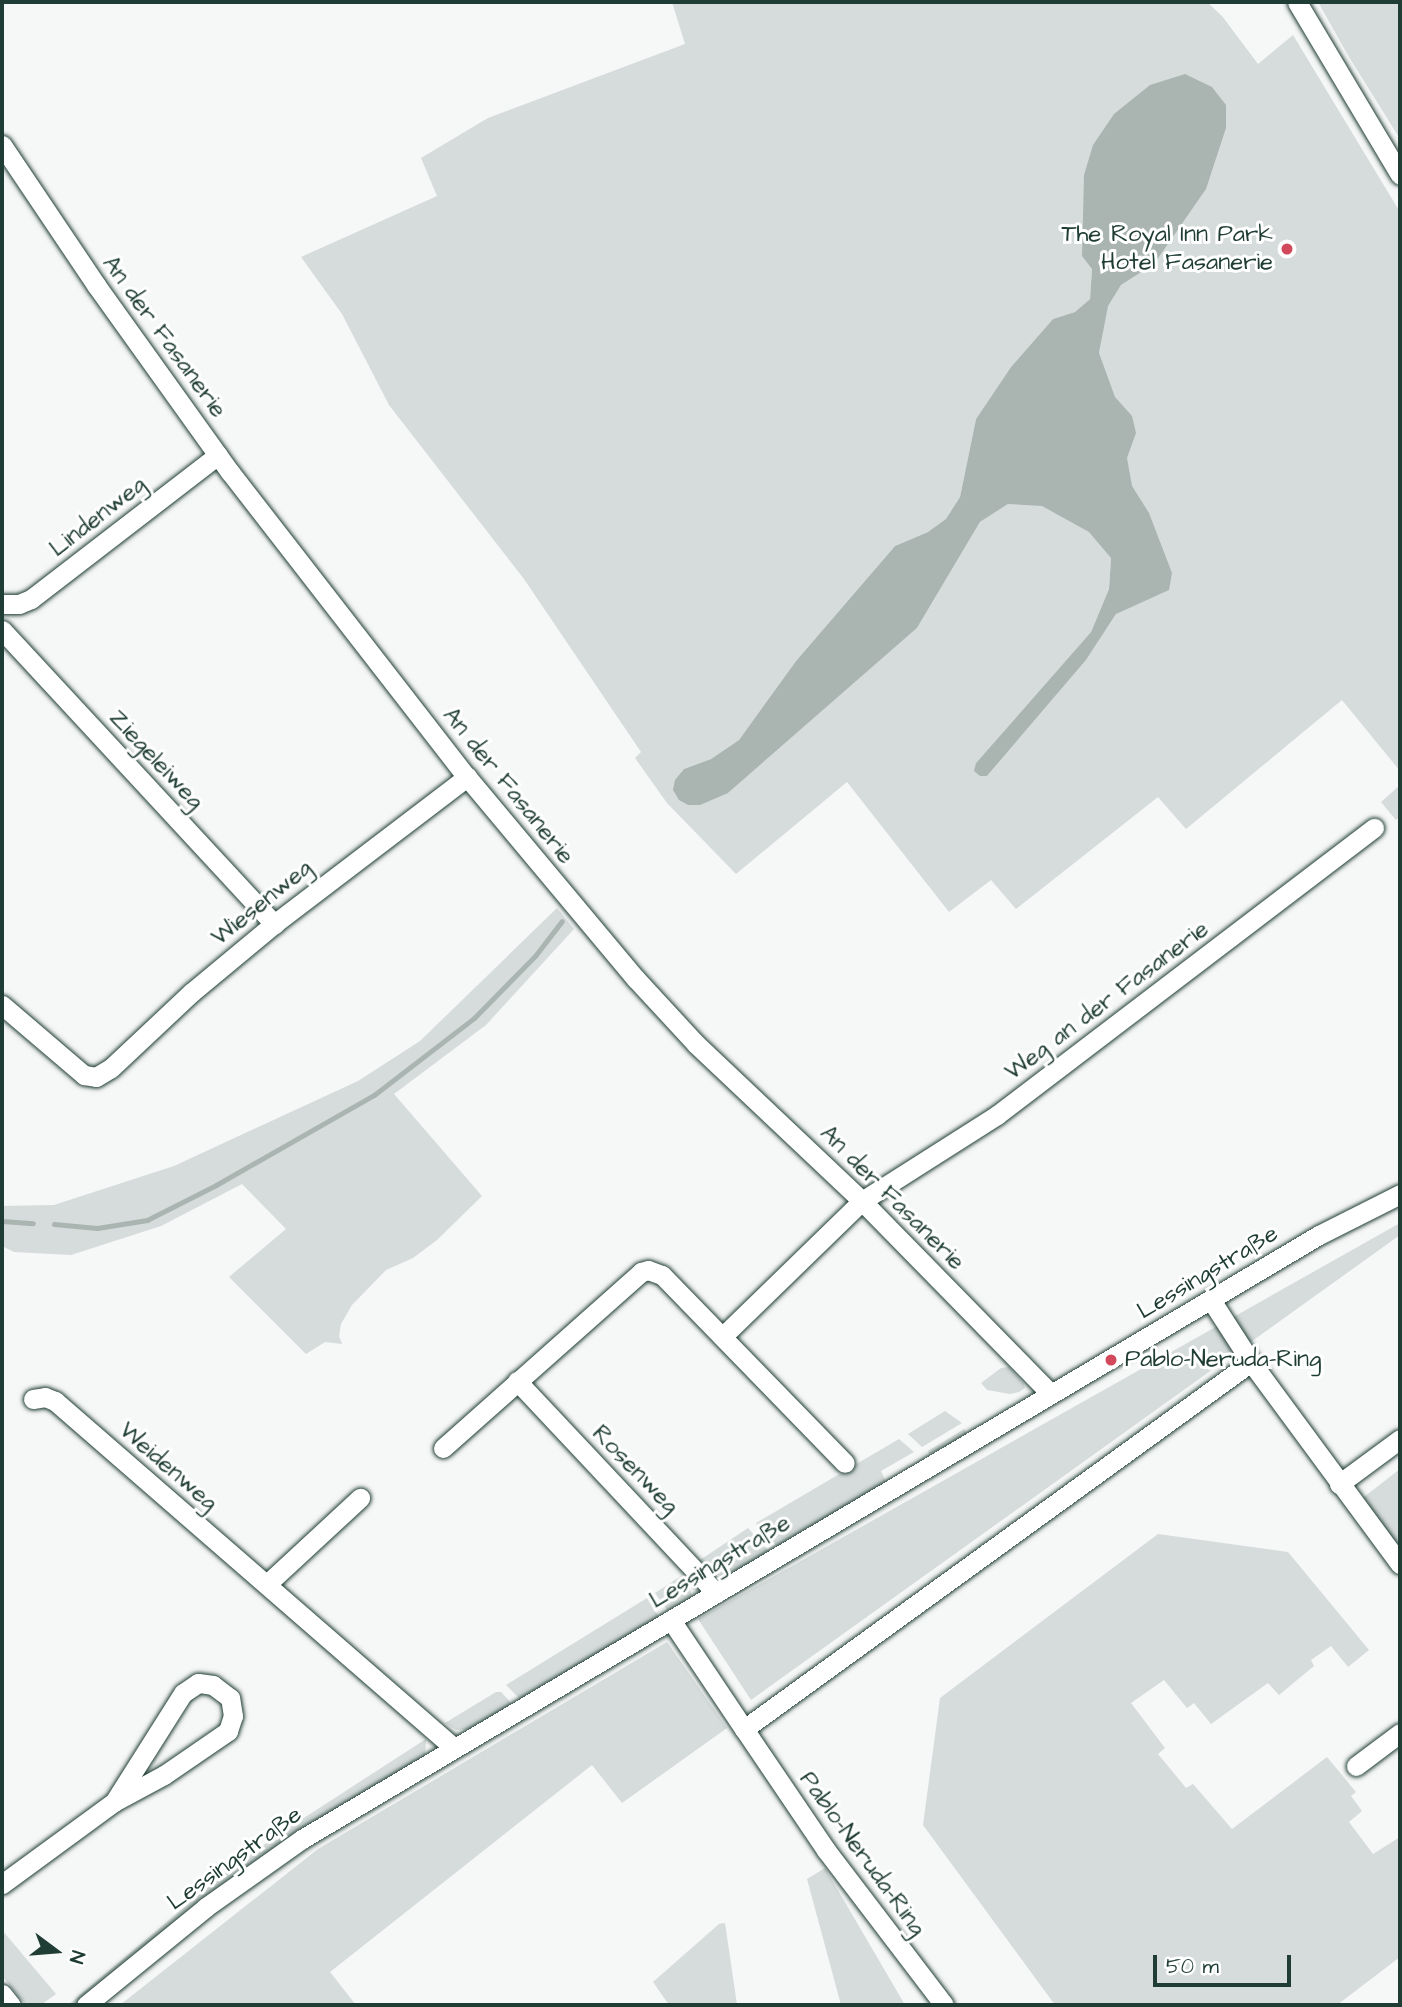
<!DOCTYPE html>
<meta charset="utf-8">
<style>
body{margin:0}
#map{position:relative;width:1402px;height:2007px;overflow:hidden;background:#f6f7f7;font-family:"Architects Daughter",sans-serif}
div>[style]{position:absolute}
.green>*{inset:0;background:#d6dcdb}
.water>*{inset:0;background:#aab5b1}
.stream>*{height:5px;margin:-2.5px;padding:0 2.5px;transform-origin:2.5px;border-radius:2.5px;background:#aab5b1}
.roads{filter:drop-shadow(0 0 2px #1f3d34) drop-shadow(0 0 2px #1f3d34)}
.minor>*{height:19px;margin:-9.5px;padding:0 9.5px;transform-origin:9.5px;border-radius:9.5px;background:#fff}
.dots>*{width:19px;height:19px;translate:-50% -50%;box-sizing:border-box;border:4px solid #fff;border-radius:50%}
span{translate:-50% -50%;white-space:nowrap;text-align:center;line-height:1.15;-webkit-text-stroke:6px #fff;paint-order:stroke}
.poi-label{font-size:24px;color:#1f3d34}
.right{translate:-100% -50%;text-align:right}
.left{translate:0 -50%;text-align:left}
.street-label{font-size:24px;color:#1f3d34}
.frame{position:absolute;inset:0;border:4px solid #1f3d34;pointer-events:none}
.north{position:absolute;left:21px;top:1916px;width:70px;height:70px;-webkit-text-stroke:5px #fff;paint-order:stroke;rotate:106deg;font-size:19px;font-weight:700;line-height:28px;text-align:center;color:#1f3d34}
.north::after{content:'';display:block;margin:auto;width:24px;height:32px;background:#1f3d34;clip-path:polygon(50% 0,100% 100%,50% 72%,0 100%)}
.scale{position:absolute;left:1153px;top:1955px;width:138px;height:32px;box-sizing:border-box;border:4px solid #1f3d34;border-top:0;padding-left:9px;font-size:21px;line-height:24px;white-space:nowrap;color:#1f3d34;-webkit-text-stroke:5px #fff;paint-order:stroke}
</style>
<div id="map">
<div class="green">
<div style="clip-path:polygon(evenodd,672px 2px,1207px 2px,1222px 16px,1258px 64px,1293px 35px,1400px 212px,1400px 771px,1342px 700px,1186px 829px,1158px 797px,1016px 909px,991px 880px,949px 912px,847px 782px,736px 874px,667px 803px,635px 758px,641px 752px,524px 579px,389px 405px,342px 314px,301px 257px,437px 196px,421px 158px,488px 118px,685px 44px,672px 2px,1154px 264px,1121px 285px,1107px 306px,1099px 353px,1008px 504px,980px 522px,917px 628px,728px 793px,684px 769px,711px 759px,739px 740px,796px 661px,895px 546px,928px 532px,946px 520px,960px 497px,976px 419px,1011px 367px,1053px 319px,1075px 312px,1090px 299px,1092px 269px,1154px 264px,672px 2px,1111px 558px,1116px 614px,1086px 660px,987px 776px,980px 776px,976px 763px,1091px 632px,1109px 589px,1111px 558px)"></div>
<div style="clip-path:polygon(1318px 2px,1400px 2px,1400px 139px,1349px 57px)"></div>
<div style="clip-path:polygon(1400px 785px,1400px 817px,1396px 820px,1381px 802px)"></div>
<div style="clip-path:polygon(557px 908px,574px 929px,486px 1025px,394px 1094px,482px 1196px,437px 1240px,413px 1258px,386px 1270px,352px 1305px,341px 1324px,339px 1336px,342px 1344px,325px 1342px,306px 1354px,229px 1277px,286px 1229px,242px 1184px,161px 1226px,71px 1255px,14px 1252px,2px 1246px,2px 1206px,54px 1205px,174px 1166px,358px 1081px,420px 1041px)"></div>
<div style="clip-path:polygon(1400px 1223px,1400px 1235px,751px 1700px,698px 1619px)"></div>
<div style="clip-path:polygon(1009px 1367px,1024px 1384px,1025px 1388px,1019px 1392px,1010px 1394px,987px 1390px,981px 1383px,1001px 1368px)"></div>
<div style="clip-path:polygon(945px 1411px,962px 1423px,922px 1447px,908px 1434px)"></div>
<div style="clip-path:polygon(964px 1429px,968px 1434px,929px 1454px,928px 1451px)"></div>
<div style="clip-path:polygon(899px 1439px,914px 1452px,881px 1471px,888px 1486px,780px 1550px,756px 1523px)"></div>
<div style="clip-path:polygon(1400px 1469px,1400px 1559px,1355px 1504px)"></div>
<div style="clip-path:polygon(748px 1528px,772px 1555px,734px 1577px,722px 1577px,697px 1562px)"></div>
<div style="clip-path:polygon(1158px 1534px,1288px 1552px,1369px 1650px,1348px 1667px,1331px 1646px,1311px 1660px,1314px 1666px,1279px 1695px,1268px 1683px,1211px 1724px,1194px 1703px,1187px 1708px,1164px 1680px,1131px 1703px,1165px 1748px,1158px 1754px,1186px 1788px,1193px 1784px,1232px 1829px,1327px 1757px,1356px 1792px,1351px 1796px,1362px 1811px,1349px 1822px,1373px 1854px,1400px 1837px,1400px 1957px,1337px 2005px,1055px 2005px,923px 1825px,940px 1698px)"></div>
<div style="clip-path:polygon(681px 1576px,689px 1586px,692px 1597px,668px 1611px,655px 1593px)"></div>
<div style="clip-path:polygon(647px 1598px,661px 1620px,520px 1699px,506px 1685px)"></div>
<div style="clip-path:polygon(667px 1642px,727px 1728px,622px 1803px,592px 1765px,330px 1972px,356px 2005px,120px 2005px,318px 1849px)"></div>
<div style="clip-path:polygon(496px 1692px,501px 1692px,512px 1704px,477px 1729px,456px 1730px,445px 1723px)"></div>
<div style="clip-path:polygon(426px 1739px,425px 1757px,79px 2005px,68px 2005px,219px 1878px,276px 1836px)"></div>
<div style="clip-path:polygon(825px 1868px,905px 2005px,841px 2005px,807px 1879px)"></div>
<div style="clip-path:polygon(725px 1923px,737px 2005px,669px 2005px,653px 1982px,719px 1924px)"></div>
<div style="clip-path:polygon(2px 1930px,56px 1994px,41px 2005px,26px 2005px,2px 1976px)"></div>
</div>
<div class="water">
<div style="clip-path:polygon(1185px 74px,1212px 87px,1226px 105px,1226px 128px,1206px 189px,1154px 264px,1121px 285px,1108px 306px,1099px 353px,1115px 397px,1132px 416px,1136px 433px,1127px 458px,1132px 486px,1149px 513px,1172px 573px,1169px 590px,1116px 614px,1086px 660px,987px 776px,980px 776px,974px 771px,976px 763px,1091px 632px,1109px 589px,1111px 558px,1089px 532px,1042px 506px,1008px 504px,980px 522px,917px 628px,728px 793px,700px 805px,688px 805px,679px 800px,673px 790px,675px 780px,684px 769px,711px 759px,739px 740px,796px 661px,895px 546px,928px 532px,946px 519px,960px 497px,976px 419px,1011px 367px,1053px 319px,1075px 312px,1090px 299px,1092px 269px,1082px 256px,1084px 175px,1093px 145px,1114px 114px,1150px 85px)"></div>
</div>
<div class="stream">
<div style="left:2px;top:1221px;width:31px;rotate:4deg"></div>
<div style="left:54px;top:1224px;width:43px;rotate:5.3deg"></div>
<div style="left:97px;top:1228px;width:51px;rotate:-9.1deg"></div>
<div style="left:147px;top:1220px;width:77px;rotate:-26.9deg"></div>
<div style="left:216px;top:1185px;width:182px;rotate:-29.7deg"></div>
<div style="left:374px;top:1095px;width:126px;rotate:-37.6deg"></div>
<div style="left:474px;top:1018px;width:87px;rotate:-45.5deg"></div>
<div style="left:535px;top:956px;width:44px;rotate:-52.4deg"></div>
</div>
<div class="roads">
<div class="minor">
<div style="left:1297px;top:2px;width:201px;rotate:59.2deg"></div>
<div style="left:2px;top:145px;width:169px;rotate:56.1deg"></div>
<div style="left:96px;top:285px;width:230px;rotate:54.4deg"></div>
<div style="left:230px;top:472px;width:386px;rotate:52.2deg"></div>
<div style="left:467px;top:777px;width:263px;rotate:50.1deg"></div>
<div style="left:636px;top:979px;width:88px;rotate:47.3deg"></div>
<div style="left:696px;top:1044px;width:228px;rotate:43.4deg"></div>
<div style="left:862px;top:1201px;width:270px;rotate:45.6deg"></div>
<div style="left:2px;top:604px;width:17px"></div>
<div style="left:19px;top:604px;width:13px;rotate:-23deg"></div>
<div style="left:31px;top:599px;width:236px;rotate:-37.6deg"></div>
<div style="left:2px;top:630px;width:401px;rotate:47.2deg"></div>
<div style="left:2px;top:1005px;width:108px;rotate:40.5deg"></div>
<div style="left:84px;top:1075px;width:12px;rotate:9deg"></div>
<div style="left:96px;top:1077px;width:17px;rotate:-31deg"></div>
<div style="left:111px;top:1068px;width:111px;rotate:-43.2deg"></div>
<div style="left:192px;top:992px;width:107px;rotate:-39.7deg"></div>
<div style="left:274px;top:924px;width:243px;rotate:-37.3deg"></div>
<div style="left:1211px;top:1300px;width:74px;rotate:57.2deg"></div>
<div style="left:1251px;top:1362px;width:251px;rotate:53.6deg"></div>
<div style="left:723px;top:1336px;width:194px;rotate:-44.2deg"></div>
<div style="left:862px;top:1201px;width:160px;rotate:-32.5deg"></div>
<div style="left:997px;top:1115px;width:474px;rotate:-37.3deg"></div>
<div style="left:517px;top:1381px;width:291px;rotate:46.8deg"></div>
<div style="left:33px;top:1399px;width:12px;rotate:-9deg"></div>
<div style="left:45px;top:1397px;width:11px;rotate:22deg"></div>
<div style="left:55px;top:1401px;width:527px;rotate:41deg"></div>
<div style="left:443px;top:1448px;width:265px;rotate:-41.6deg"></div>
<div style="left:641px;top:1272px;width:7px;rotate:-16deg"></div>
<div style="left:648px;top:1270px;width:15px;rotate:20deg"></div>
<div style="left:662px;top:1275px;width:262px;rotate:45.8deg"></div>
<div style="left:1339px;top:1484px;width:76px;rotate:-36.4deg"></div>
<div style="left:267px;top:1584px;width:127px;rotate:-42.8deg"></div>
<div style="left:671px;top:1620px;width:131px;rotate:56.2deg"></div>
<div style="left:1356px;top:1766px;width:55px;rotate:-36.9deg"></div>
<div style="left:2px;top:1884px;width:139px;rotate:-36.2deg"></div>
<div style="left:114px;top:1802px;width:57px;rotate:-28.4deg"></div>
<div style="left:164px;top:1775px;width:78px;rotate:-34.5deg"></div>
<div style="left:228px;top:1731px;width:16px;rotate:-72deg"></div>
<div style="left:233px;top:1716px;width:18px;rotate:-99deg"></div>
<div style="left:230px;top:1698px;width:21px;rotate:-143deg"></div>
<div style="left:213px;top:1685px;width:15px;rotate:-172deg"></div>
<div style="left:198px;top:1683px;width:18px;rotate:146deg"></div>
<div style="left:183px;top:1693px;width:129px;rotate:122.3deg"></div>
<div style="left:2px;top:1994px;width:14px;rotate:51deg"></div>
<div style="left:86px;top:2005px;width:155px;rotate:-39.2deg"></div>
<div style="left:206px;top:1907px;width:118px;rotate:-35.3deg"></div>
<div style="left:302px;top:1839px;width:1183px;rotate:-30.71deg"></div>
<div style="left:1319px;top:1235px;width:91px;rotate:-26.8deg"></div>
<div style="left:944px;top:2005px;width:195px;rotate:-127.3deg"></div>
<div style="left:826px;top:1850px;width:146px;rotate:-124.1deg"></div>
<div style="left:744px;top:1729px;width:626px;rotate:-35.9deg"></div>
</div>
</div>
<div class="dots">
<div style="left:1287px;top:249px;background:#d1495b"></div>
<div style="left:1111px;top:1360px;background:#d1495b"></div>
</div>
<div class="poi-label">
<span class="right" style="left:1273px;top:249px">The Royal Inn Park<br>Hotel Fasanerie</span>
<span class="left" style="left:1125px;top:1360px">Pablo-Neruda-Ring</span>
</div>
<div class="street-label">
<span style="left:164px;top:337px;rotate:54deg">An der Fasanerie</span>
<span style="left:98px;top:517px;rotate:-38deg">Lindenweg</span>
<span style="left:156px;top:760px;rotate:47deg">Ziegeleiweg</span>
<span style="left:508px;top:786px;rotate:51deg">An der Fasanerie</span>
<span style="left:262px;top:903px;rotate:-39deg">Wiesenweg</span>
<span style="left:1107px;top:1001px;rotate:-37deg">Weg an der Fasanerie</span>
<span style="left:892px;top:1198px;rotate:45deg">An der Fasanerie</span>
<span style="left:1208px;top:1273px;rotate:-31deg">Lessingstraße</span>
<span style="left:168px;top:1467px;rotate:41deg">Weidenweg</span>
<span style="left:635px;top:1470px;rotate:46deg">Rosenweg</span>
<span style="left:720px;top:1562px;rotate:-31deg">Lessingstraße</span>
<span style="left:862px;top:1854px;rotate:54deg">Pablo-Neruda-Ring</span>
<span style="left:235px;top:1859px;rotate:-36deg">Lessingstraße</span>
</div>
<div class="frame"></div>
<div class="north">N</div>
<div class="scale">50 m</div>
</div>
